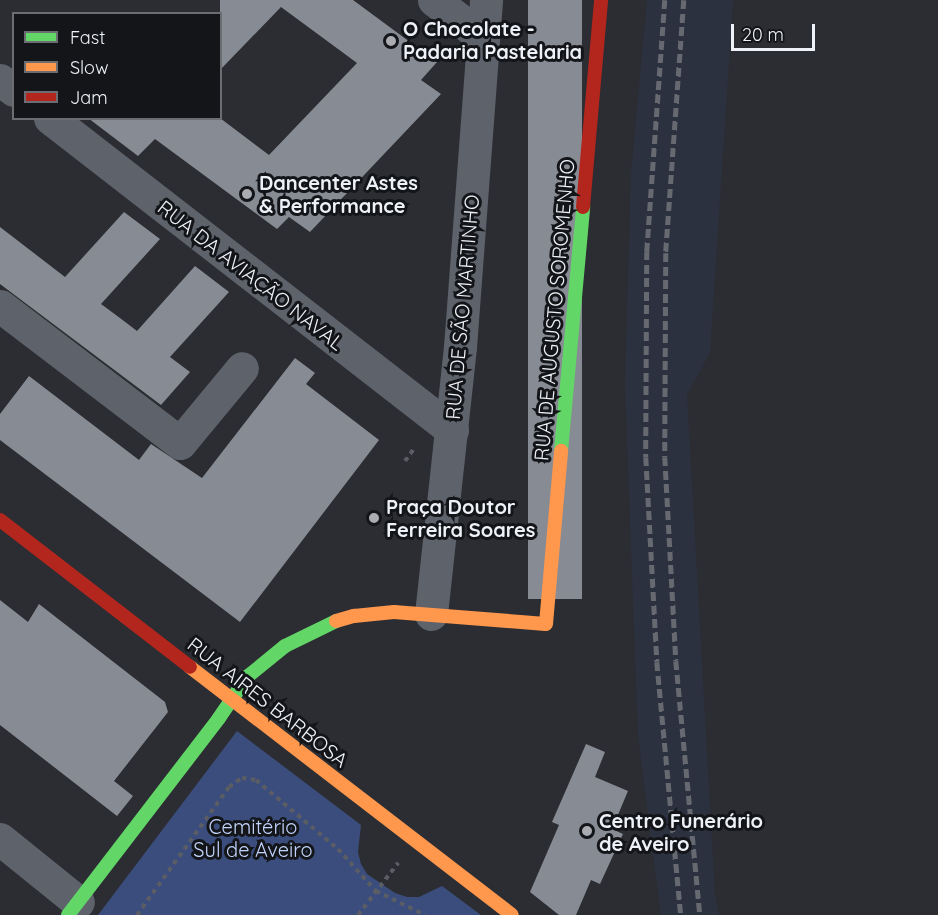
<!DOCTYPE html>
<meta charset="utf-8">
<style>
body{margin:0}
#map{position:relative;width:938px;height:915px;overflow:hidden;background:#2b2d32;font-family:Quicksand,sans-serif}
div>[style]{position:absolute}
.built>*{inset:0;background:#2c313f}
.green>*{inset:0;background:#3b4d7c}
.building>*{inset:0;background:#878b93;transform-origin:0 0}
.path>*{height:4px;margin-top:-2px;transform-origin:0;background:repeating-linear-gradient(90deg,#5b5d65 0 4.5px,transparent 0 9px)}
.street>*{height:33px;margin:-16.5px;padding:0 16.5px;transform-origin:16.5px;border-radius:16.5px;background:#5e626b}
.fast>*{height:14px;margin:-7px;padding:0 7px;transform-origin:7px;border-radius:7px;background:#63d668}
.slow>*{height:14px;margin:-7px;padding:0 7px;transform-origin:7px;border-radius:7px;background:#ff974d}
.jam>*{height:14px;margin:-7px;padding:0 7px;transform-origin:7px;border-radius:7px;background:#b3261e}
.rail>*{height:4.5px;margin-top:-2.25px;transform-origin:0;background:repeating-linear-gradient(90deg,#666970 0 9px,transparent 0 13.5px)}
.dots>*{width:16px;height:16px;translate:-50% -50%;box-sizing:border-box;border:3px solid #131519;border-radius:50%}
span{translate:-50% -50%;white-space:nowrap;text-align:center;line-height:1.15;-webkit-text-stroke:6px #131519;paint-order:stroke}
.poi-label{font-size:20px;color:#eef1f7;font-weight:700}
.left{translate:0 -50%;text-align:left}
.street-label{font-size:20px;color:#eef1f7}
.park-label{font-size:20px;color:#c2d4fc}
.legend{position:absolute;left:12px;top:12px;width:210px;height:108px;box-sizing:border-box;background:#131519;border:2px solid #6b6d72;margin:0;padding:8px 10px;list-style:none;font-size:18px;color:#eef1f7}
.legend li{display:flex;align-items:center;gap:12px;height:30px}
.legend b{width:30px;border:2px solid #6b6d72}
.scale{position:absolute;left:731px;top:24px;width:84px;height:27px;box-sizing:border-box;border:3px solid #eef1f7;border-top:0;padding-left:8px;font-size:18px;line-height:21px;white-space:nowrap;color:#eef1f7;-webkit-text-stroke:4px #131519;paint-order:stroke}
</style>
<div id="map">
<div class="built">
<div style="clip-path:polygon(647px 0,733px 0,710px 353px,687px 395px,715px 895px,719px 915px,661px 915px,638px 736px,625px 384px,631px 173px)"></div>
</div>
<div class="green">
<div style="clip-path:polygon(237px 731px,361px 825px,358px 852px,361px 864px,367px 874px,395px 893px,407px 897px,419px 897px,442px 886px,481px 915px,98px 915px)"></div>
</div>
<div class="building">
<div style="clip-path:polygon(220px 0,353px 0,437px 62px,421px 80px,441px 94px,310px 232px,289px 217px,277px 229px,155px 139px,138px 156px,88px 118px,220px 118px,269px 155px,357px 63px,281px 7px,220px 70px)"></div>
<div style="left:528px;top:0;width:54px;height:599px"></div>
<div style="clip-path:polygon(124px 212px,160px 239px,101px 304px,120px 318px,137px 331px,195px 266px,229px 292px,170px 357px,190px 372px,161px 405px,0 284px,0 227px,65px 277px)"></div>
<div style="clip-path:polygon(295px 358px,315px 373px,306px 384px,379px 440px,240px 622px,0 440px,0 414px,29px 376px,139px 460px,151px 444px,202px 478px)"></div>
<div style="clip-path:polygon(0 600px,28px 622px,39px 604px,165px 702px,168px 712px,114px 781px,133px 796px,117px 816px,0 725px)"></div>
<div style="clip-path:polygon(586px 744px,605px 752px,595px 777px,628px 791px,612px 829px,623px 834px,600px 884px,591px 880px,576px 915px,559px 915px,530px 892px,559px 825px,552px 822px)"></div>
</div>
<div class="path">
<div style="left:405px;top:461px;width:17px;rotate:-54deg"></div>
<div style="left:137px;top:915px;width:158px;rotate:-54.3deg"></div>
<div style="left:229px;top:787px;width:16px;rotate:-35deg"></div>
<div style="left:242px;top:778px;width:14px;rotate:8deg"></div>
<div style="left:256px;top:780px;width:107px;rotate:40.1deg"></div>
<div style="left:338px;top:849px;width:57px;rotate:47.9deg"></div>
<div style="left:376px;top:891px;width:55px;rotate:26.1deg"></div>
<div style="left:358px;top:915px;width:66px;rotate:-52.4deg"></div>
</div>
<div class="street">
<div style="left:434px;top:0;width:61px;rotate:37.6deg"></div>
<div style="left:0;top:80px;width:17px;rotate:36deg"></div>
<div style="left:50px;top:118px;width:509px;rotate:37.82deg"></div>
<div style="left:0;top:306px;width:226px;rotate:37.3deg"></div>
<div style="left:180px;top:443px;width:97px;rotate:-50.4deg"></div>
<div style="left:431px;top:614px;width:269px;rotate:-83.8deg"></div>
<div style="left:460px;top:347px;width:348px;rotate:-85.7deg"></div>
<div style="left:0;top:839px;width:100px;rotate:38.9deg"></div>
</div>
<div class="fast">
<div style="left:561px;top:451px;width:245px;rotate:-84.8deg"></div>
<div style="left:68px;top:915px;width:248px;rotate:-52.5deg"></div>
<div style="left:219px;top:718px;width:50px;rotate:-55.7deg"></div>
<div style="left:247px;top:677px;width:49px;rotate:-39.2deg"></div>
<div style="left:285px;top:646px;width:57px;rotate:-26.1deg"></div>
</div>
<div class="slow">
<div style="left:336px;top:621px;width:19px;rotate:-16deg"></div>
<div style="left:354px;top:616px;width:40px;rotate:-5.7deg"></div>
<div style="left:394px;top:612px;width:152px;rotate:4.5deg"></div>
<div style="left:546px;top:624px;width:174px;rotate:-85deg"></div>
<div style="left:190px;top:667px;width:406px;rotate:37.6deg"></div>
</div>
<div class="jam">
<div style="left:583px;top:207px;width:208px;rotate:-85deg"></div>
<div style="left:0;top:520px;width:240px;rotate:37.7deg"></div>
</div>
<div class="rail">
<div style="left:665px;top:0;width:252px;rotate:94.1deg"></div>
<div style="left:647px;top:251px;width:206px;rotate:90.3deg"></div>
<div style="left:646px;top:457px;width:205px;rotate:86.9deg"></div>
<div style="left:657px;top:662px;width:254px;rotate:84.6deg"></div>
<div style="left:684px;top:0;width:254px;rotate:94.1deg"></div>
<div style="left:666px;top:253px;width:204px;rotate:90.3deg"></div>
<div style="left:665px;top:457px;width:204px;rotate:86.9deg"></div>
<div style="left:676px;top:661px;width:255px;rotate:84.6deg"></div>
</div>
<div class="dots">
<div style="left:391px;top:41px;background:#aaacb2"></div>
<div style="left:247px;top:194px;background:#aaacb2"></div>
<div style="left:374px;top:518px;background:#aaacb2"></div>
<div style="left:587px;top:831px;background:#aaacb2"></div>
</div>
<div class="poi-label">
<span class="left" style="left:403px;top:40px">O Chocolate -<br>Padaria Pastelaria</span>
<span class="left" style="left:259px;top:194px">Dancenter Astes<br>&amp; Performance</span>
<span class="left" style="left:386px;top:518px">Praça Doutor<br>Ferreira Soares</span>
<span class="left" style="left:599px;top:832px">Centro Funerário<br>de Aveiro</span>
</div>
<div class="street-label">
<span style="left:251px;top:275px;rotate:38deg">RUA DA AVIAÇÃO NAVAL</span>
<span style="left:462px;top:307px;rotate:-85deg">RUA DE SÃO MARTINHO</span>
<span style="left:554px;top:310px;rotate:-85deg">RUA DE AUGUSTO SOROMENHO</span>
<span style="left:268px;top:702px;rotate:38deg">RUA AIRES BARBOSA</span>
</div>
<div class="park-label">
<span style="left:253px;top:838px">Cemitério<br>Sul de Aveiro</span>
</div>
<ul class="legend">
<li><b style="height:8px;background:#63d668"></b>Fast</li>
<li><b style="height:8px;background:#ff974d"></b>Slow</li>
<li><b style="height:8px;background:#b3261e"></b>Jam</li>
</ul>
<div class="scale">20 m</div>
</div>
